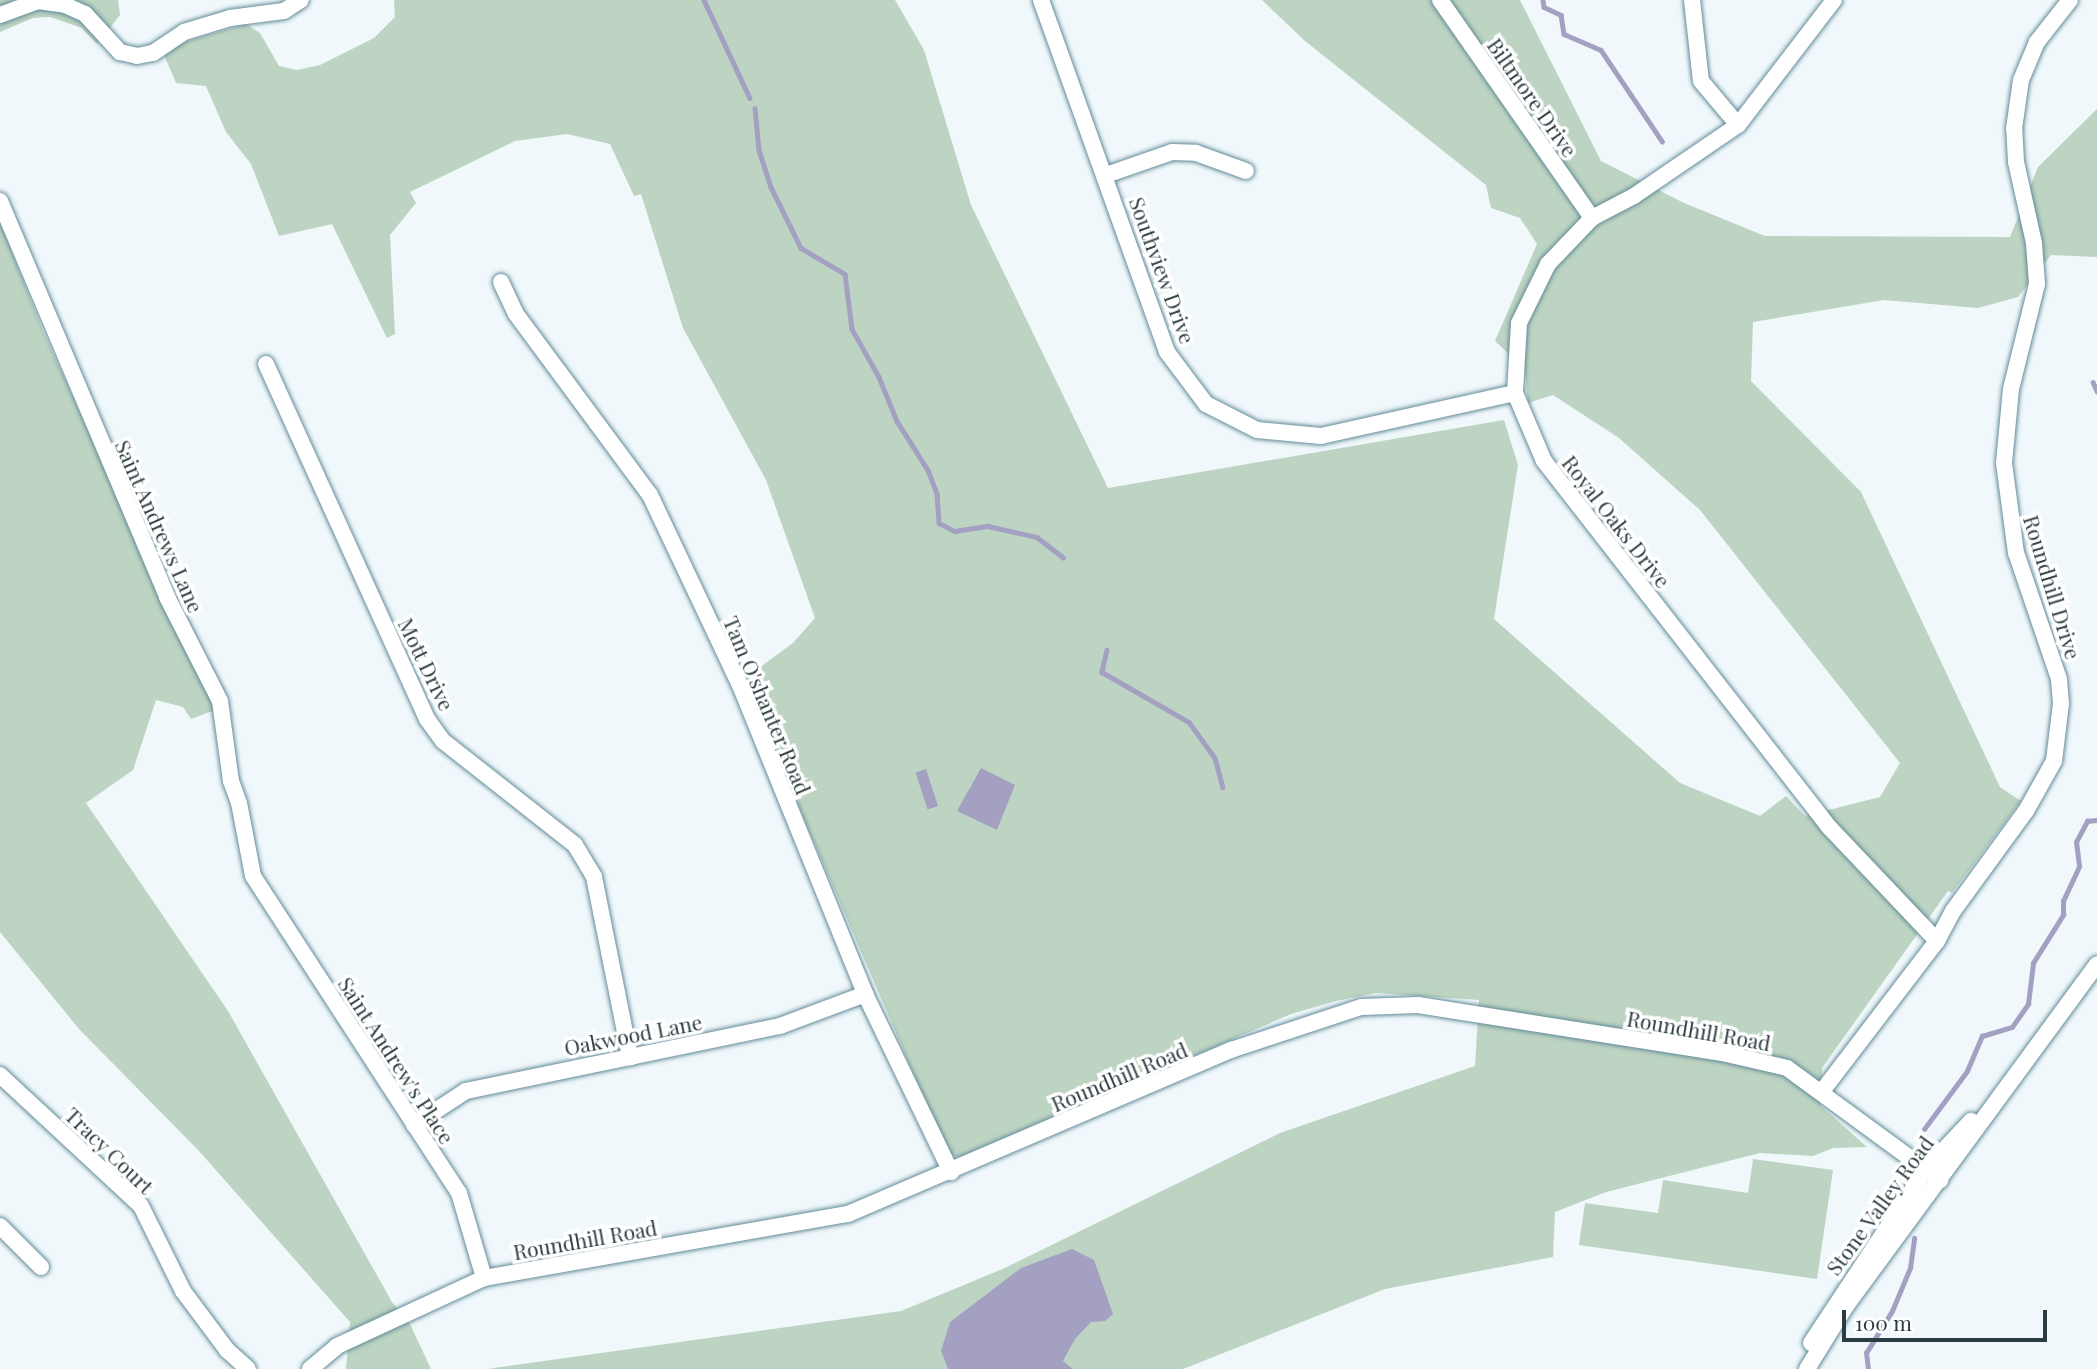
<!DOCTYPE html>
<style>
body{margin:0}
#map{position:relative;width:2097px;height:1369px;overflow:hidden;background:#f0f8fb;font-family:"Playfair Display",serif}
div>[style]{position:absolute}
.green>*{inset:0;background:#bdd4c2}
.water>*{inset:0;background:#a3a0c2;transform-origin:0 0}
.stream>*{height:4.5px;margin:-2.25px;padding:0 2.25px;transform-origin:2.25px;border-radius:2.25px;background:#a3a0c2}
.roads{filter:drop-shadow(0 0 2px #638b99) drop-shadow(0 0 2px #638b99)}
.minor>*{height:16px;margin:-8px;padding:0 8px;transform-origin:8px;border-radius:8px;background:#fff}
span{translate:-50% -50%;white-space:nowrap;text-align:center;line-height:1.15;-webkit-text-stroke:7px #fff;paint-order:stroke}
.street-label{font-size:21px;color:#2b3c41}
.scale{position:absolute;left:1842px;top:1310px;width:205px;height:32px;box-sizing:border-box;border:4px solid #2b3c41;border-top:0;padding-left:9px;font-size:21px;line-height:24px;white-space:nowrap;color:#2b3c41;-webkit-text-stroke:5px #fff;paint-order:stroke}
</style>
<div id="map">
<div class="green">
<div style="clip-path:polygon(0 0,118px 0,120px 15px,97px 44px,82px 28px,50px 17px,33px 18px,0 32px)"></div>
<div style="clip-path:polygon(394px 0,895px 0,924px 50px,971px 205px,1108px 488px,1504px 420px,1518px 465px,1494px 619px,1680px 783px,1760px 816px,1786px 796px,1805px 816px,1880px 797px,1900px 763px,1700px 510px,1619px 438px,1553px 395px,1528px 403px,1525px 369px,1495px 341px,1537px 244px,1520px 218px,1491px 208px,1486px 185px,1305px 41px,1262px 0,1520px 0,1601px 161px,1684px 203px,1765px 236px,2010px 237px,2038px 167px,2097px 109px,2097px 257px,2051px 255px,2018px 297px,1978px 308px,1884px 300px,1753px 322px,1751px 381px,1861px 492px,2000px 787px,2021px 801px,1952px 893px,1948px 891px,1822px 1068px,1821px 1106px,1867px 1147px,1833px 1148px,1813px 1156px,1760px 1153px,1606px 1192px,1555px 1212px,1553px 1257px,1385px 1289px,1183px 1369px,487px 1369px,901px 1311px,1005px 1268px,1280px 1133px,1475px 1066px,1479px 1000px,1376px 993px,1336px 1001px,1291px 1014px,960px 1157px,948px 1154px,744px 679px,793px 643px,815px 618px,766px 480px,683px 328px,641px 194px,634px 196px,610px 144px,567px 134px,515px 141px,410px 192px,416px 203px,390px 235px,395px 334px,387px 338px,332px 224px,279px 236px,251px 164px,226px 132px,206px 86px,176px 83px,164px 55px,184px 42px,246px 24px,260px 33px,279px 66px,297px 70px,320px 65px,374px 38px,395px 17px)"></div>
<div style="clip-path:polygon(0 222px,43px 331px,215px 710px,191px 719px,183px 707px,156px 700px,133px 770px,86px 803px,228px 1011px,392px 1302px,410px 1324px,431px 1369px,346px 1369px,350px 1322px,199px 1151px,79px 1029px,0 932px)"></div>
<div style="clip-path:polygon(1753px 1159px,1833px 1170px,1817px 1279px,1579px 1245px,1585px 1203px,1658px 1213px,1663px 1180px,1748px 1193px)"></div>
</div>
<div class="water">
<div style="clip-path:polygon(981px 768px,1015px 785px,997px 830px,957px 811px)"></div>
<div style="left:926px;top:769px;width:39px;height:11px;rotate:72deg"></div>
<div style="clip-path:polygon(1072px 1249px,1094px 1260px,1113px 1314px,1105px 1321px,1091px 1322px,1075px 1339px,1063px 1361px,1073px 1369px,948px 1369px,941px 1351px,950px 1322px,1021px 1268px)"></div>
</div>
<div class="stream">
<div style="left:704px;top:0;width:108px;rotate:64.9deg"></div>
<div style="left:1543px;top:0;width:7px;rotate:82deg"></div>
<div style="left:1544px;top:7px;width:19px;rotate:25deg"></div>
<div style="left:1561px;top:15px;width:19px;rotate:81deg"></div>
<div style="left:1564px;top:34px;width:40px;rotate:23.4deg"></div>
<div style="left:1601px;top:50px;width:110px;rotate:56.2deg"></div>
<div style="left:755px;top:108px;width:42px;rotate:84.6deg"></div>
<div style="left:759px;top:150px;width:39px;rotate:72deg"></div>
<div style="left:771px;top:187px;width:68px;rotate:63.8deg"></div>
<div style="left:801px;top:248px;width:51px;rotate:30.6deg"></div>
<div style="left:845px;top:274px;width:55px;rotate:82.7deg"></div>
<div style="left:852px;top:329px;width:55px;rotate:60.6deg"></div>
<div style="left:879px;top:377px;width:48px;rotate:67.8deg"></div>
<div style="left:897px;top:421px;width:58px;rotate:57.7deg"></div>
<div style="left:928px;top:470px;width:26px;rotate:69deg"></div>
<div style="left:937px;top:494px;width:29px;rotate:86deg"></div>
<div style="left:939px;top:523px;width:18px;rotate:27deg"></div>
<div style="left:955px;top:531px;width:33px;rotate:-9deg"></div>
<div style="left:988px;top:526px;width:50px;rotate:12.7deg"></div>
<div style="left:1037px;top:537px;width:33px;rotate:38deg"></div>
<div style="left:2093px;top:382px;width:10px;rotate:66deg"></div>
<div style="left:1107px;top:650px;width:23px;rotate:103deg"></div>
<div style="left:1102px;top:672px;width:100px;rotate:29.9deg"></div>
<div style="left:1189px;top:722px;width:44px;rotate:54.2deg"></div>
<div style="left:1215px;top:758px;width:30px;rotate:75deg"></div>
<div style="left:1924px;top:1129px;width:72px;rotate:-53.4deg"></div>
<div style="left:1967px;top:1071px;width:38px;rotate:-67deg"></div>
<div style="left:1982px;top:1036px;width:31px;rotate:-17deg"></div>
<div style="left:2012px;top:1027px;width:28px;rotate:-55deg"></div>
<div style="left:2028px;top:1004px;width:41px;rotate:-83deg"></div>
<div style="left:2033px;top:963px;width:57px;rotate:-58deg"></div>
<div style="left:2063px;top:915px;width:14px;rotate:-90deg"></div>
<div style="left:2063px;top:901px;width:38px;rotate:-65deg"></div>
<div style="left:2079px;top:866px;width:24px;rotate:-97deg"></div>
<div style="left:2076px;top:842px;width:24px;rotate:-62deg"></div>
<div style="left:2087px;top:821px;width:10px;rotate:-6deg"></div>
<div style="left:1868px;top:1369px;width:16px;rotate:-97deg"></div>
<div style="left:1866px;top:1353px;width:49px;rotate:-58.2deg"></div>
<div style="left:1892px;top:1311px;width:47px;rotate:-67.3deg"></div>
<div style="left:1910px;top:1268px;width:30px;rotate:-82deg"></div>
</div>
<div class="roads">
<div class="minor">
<div style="left:1041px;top:0;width:374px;rotate:70.3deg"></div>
<div style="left:1167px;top:352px;width:65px;rotate:53.1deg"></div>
<div style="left:1206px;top:404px;width:57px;rotate:27deg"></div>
<div style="left:1257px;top:430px;width:64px;rotate:5.4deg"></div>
<div style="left:1321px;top:436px;width:199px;rotate:-12.5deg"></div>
<div style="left:1440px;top:0;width:266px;rotate:55.1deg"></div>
<div style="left:1692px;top:0;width:81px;rotate:83.7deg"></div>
<div style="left:1701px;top:81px;width:57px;rotate:49.9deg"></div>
<div style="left:1834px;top:0;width:158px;rotate:127.5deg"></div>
<div style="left:1738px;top:125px;width:126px;rotate:145.7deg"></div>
<div style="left:1634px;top:196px;width:47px;rotate:152.4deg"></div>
<div style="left:1592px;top:218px;width:64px;rotate:133.7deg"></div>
<div style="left:1548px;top:264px;width:66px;rotate:116.2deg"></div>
<div style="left:1519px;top:323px;width:70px;rotate:93.3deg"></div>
<div style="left:1515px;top:393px;width:74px;rotate:66.9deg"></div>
<div style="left:1544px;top:461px;width:464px;rotate:52.1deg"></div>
<div style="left:1829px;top:827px;width:157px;rotate:46.5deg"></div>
<div style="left:0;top:15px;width:40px;rotate:-20.2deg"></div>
<div style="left:38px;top:1px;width:27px;rotate:8deg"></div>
<div style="left:65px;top:5px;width:22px;rotate:24deg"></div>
<div style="left:85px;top:14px;width:52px;rotate:47.4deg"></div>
<div style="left:120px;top:52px;width:17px;rotate:13deg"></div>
<div style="left:137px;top:56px;width:16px;rotate:-11deg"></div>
<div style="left:153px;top:53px;width:37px;rotate:-34deg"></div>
<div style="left:184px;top:32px;width:48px;rotate:-16.9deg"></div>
<div style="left:230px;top:18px;width:54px;rotate:-7.4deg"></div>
<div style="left:284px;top:11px;width:20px;rotate:-33deg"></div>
<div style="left:1106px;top:175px;width:70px;rotate:-19.2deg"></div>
<div style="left:1172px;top:152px;width:24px;rotate:2deg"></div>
<div style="left:1196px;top:153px;width:53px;rotate:19.8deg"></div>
<div style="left:0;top:201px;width:430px;rotate:67.1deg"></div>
<div style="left:167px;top:597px;width:117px;rotate:63deg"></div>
<div style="left:220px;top:701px;width:81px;rotate:82.2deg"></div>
<div style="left:231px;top:781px;width:23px;rotate:70deg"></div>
<div style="left:239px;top:803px;width:74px;rotate:79.1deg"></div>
<div style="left:253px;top:876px;width:378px;rotate:57deg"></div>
<div style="left:459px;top:1193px;width:89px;rotate:73.6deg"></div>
<div style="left:501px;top:282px;width:35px;rotate:65deg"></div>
<div style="left:516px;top:314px;width:225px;rotate:53.5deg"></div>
<div style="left:650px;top:495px;width:208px;rotate:64.7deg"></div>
<div style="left:739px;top:683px;width:336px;rotate:67.9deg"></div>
<div style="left:865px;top:994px;width:198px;rotate:64.2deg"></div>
<div style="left:266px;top:364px;width:390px;rotate:65.6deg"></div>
<div style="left:427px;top:719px;width:27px;rotate:54deg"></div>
<div style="left:443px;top:741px;width:168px;rotate:38.2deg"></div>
<div style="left:575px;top:845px;width:37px;rotate:59deg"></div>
<div style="left:594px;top:877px;width:184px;rotate:78.7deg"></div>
<div style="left:0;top:1075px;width:192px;rotate:42.9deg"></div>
<div style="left:141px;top:1206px;width:95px;rotate:63.7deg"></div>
<div style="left:183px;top:1291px;width:74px;rotate:53.3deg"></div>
<div style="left:227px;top:1350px;width:28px;rotate:42deg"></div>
<div style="left:1823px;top:1090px;width:188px;rotate:-52.6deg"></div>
<div style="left:1937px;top:941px;width:34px;rotate:-62deg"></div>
<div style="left:1953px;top:911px;width:124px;rotate:-53.9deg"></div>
<div style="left:2026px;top:811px;width:57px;rotate:-60.8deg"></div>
<div style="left:2054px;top:761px;width:58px;rotate:-83.1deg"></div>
<div style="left:2061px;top:703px;width:24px;rotate:-95deg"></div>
<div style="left:2059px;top:679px;width:133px;rotate:-108.8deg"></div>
<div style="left:2016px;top:553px;width:91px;rotate:-97.6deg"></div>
<div style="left:2004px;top:463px;width:74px;rotate:-84.6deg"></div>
<div style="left:2011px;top:389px;width:108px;rotate:-76.1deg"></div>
<div style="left:2037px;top:284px;width:41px;rotate:-94.2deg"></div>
<div style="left:2034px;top:243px;width:83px;rotate:-102.5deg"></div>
<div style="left:2016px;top:162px;width:33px;rotate:-93deg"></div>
<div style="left:2014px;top:129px;width:49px;rotate:-81.9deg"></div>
<div style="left:2021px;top:80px;width:41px;rotate:-67.2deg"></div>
<div style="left:2037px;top:42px;width:53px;rotate:-51.8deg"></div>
<div style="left:414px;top:1125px;width:62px;rotate:-33.2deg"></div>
<div style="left:466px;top:1091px;width:321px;rotate:-11.7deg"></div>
<div style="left:780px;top:1026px;width:91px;rotate:-20.6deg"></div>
<div style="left:0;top:1226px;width:58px;rotate:45deg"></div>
<div style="left:1811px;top:1343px;width:209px;rotate:-56.5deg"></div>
<div style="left:1926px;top:1169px;width:66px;rotate:-46.8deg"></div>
<div style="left:310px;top:1369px;width:35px;rotate:-40deg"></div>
<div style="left:337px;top:1346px;width:162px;rotate:-24.8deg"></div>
<div style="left:484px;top:1278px;width:370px;rotate:-10deg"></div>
<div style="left:848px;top:1214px;width:417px;rotate:-23.2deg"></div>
<div style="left:1231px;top:1050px;width:137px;rotate:-18.3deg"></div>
<div style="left:1361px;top:1007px;width:57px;rotate:-2deg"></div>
<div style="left:1418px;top:1005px;width:313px;rotate:9deg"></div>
<div style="left:1727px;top:1054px;width:62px;rotate:13.1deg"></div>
<div style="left:1787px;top:1068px;width:190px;rotate:36.2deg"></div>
<div style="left:1807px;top:1369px;width:74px;rotate:-58.2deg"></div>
<div style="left:1846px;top:1306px;width:424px;rotate:-53.7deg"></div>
</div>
</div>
<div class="street-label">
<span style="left:1533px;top:97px;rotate:55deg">Biltmore Drive</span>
<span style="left:1163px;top:270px;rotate:70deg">Southview Drive</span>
<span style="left:1617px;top:521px;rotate:52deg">Royal Oaks Drive</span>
<span style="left:160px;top:526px;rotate:66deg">Saint Andrews Lane</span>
<span style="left:2053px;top:587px;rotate:73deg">Roundhill Drive</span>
<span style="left:427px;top:664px;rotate:64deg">Mott Drive</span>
<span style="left:768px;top:705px;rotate:67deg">Tam O'shanter Road</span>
<span style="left:1699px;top:1030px;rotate:10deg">Roundhill Road</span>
<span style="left:633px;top:1034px;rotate:-11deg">Oakwood Lane</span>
<span style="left:397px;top:1060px;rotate:57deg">Saint Andrew's Place</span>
<span style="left:1119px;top:1076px;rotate:-23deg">Roundhill Road</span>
<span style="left:110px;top:1150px;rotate:44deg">Tracy Court</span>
<span style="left:1879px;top:1205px;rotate:-54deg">Stone Valley Road</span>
<span style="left:585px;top:1239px;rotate:-10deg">Roundhill Road</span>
</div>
<div class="scale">100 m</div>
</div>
